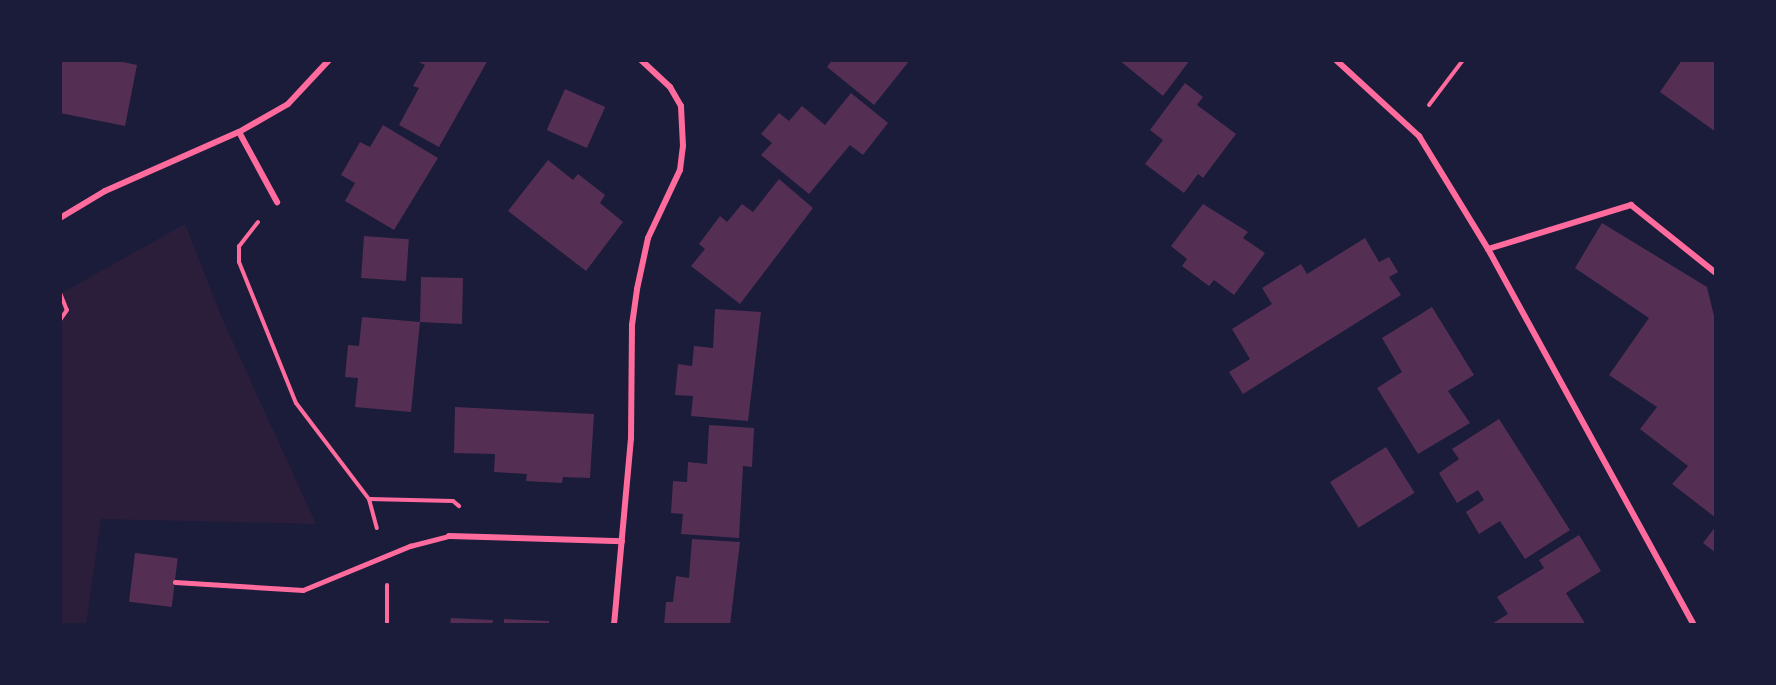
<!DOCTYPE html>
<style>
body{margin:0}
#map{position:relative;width:1776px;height:685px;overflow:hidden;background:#1b1b3a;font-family:"PT Sans",sans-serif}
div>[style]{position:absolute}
.green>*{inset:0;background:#2a1e3b}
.building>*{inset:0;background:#542f53;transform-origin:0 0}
.path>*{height:4px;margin:-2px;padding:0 2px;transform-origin:2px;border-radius:2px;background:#ff6b9d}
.service>*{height:4.5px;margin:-2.25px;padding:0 2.25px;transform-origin:2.25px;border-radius:2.25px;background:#ff6b9d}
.minor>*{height:6px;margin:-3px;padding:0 3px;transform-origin:3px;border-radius:3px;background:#ff6b9d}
span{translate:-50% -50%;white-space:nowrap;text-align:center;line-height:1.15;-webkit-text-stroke:6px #1b1b3a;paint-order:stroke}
.frame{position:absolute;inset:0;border:62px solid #1b1b3a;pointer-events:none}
</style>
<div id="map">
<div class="green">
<div style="clip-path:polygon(185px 224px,222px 318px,316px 524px,101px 519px,86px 625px,60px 625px,60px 294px)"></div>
</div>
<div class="building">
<div style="clip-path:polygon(113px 60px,137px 65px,125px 126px,60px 113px,60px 60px)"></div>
<div style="clip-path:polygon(415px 60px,488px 60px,439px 147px,399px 125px,419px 88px,413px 86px,425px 65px)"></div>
<div style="clip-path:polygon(832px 60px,910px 60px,874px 105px,827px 67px)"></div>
<div style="clip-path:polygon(1119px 60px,1190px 60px,1163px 96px)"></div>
<div style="clip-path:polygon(1682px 60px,1716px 60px,1716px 132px,1660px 92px)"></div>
<div style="clip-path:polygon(1185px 83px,1203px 97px,1197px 105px,1236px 134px,1203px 178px,1198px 174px,1184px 193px,1145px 164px,1163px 140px,1150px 130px)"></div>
<div style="left:565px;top:89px;width:44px;height:45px;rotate:24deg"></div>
<div style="clip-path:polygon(851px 93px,888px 123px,863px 155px,850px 145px,809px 194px,761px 155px,772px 143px,761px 134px,779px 113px,789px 121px,802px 106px,825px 125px)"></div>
<div style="clip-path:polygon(383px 125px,438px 158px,394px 230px,345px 201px,355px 183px,341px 175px,360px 142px,370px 147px)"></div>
<div style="clip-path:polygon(548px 160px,573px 180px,578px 174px,605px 195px,600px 203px,623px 222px,586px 271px,508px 211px)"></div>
<div style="clip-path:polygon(779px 179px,813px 208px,740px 304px,691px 266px,705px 249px,699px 244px,720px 216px,727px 222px,742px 204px,753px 212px)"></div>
<div style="clip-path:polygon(1203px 204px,1248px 232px,1243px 238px,1265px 253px,1234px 295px,1214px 280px,1209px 286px,1182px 266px,1187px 259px,1171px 246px)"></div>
<div style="clip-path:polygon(1602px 223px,1707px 287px,1716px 324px,1716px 518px,1672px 484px,1688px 466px,1640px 429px,1657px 407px,1609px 375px,1649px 318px,1575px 268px)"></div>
<div style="left:364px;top:236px;width:45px;height:42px;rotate:4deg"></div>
<div style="clip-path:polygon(1365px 238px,1379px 262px,1389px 257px,1398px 272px,1389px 277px,1401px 295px,1243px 394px,1229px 372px,1250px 359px,1232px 329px,1272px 304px,1262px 288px,1301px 264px,1307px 274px)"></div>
<div style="clip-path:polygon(421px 277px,463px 278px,462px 324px,420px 322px,411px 412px,355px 407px,358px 378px,345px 377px,348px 345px,359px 346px,362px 317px,420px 322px)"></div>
<div style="clip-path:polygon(1432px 307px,1474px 375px,1448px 391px,1470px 423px,1418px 454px,1377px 388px,1402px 372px,1382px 338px)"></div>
<div style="clip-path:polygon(715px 309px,761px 312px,748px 421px,691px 416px,693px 396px,675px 395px,678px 364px,692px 366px,694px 346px,713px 348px)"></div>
<div style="clip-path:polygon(455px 407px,594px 414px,590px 478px,563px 477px,562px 483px,526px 481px,527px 474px,494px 472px,495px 454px,454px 453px)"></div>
<div style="clip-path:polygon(1499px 419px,1570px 530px,1525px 559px,1500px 521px,1479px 534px,1466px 512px,1484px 500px,1478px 490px,1457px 503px,1439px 473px,1459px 459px,1452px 449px)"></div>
<div style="clip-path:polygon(709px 425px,754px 428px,752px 467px,743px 466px,739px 538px,681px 534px,683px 514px,671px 513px,673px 481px,687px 482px,688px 462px,707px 464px)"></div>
<div style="left:1386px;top:447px;width:54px;height:66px;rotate:58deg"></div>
<div style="clip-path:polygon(1716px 526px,1716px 553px,1703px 543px)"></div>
<div style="clip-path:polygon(1579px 535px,1601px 571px,1566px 593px,1586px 625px,1490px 625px,1508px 614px,1497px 597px,1544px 568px,1539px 560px)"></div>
<div style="clip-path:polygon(692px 539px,740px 542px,730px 625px,664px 625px,666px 602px,673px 602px,676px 576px,689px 578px)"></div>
<div style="left:135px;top:553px;width:43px;height:49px;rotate:7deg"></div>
<div style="clip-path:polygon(451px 618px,493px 620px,492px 625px,450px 625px)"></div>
<div style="clip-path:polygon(504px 619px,549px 621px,549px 625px,504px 625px)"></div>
</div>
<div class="path">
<div style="left:1429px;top:105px;width:56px;rotate:-52.9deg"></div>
<div style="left:258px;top:222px;width:31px;rotate:128deg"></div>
<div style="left:239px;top:246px;width:16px;rotate:90deg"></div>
<div style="left:239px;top:262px;width:152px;rotate:68deg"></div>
<div style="left:296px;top:403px;width:121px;rotate:52.8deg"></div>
<div style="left:369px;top:499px;width:30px;rotate:75deg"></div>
<div style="left:60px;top:293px;width:18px;rotate:68deg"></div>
<div style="left:67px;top:310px;width:12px;rotate:125deg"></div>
<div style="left:369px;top:499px;width:84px;rotate:1.4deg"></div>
<div style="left:453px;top:501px;width:8px;rotate:40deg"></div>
<div style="left:387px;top:625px;width:40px;rotate:-90deg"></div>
</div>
<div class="service">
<div style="left:175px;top:582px;width:128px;rotate:3.6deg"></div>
<div style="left:303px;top:590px;width:116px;rotate:-22.4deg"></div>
<div style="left:410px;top:546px;width:40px;rotate:-14.4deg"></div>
</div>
<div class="minor">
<div style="left:1336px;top:60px;width:113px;rotate:42.5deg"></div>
<div style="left:1419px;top:136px;width:132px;rotate:58.6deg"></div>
<div style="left:1488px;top:249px;width:429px;rotate:61.3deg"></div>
<div style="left:239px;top:132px;width:80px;rotate:61.5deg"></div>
<div style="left:60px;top:218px;width:52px;rotate:-31deg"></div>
<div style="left:105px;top:191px;width:146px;rotate:-23.8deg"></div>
<div style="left:239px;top:132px;width:56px;rotate:-29.7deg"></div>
<div style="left:288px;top:104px;width:60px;rotate:-47deg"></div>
<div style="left:1488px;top:249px;width:150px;rotate:-17.1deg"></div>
<div style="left:1631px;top:205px;width:109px;rotate:38.7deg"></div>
<div style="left:449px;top:536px;width:173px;rotate:1.7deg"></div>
<div style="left:614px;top:625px;width:187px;rotate:-84.8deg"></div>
<div style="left:631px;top:439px;width:114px;rotate:-89.5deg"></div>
<div style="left:632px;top:325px;width:36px;rotate:-82deg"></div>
<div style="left:637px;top:289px;width:52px;rotate:-77.8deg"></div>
<div style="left:648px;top:238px;width:75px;rotate:-64.8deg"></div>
<div style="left:680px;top:170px;width:24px;rotate:-83deg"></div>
<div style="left:683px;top:146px;width:40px;rotate:-92.9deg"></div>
<div style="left:681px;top:106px;width:22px;rotate:-120deg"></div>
<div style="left:670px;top:87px;width:40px;rotate:-137deg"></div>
</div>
<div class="frame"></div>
</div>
